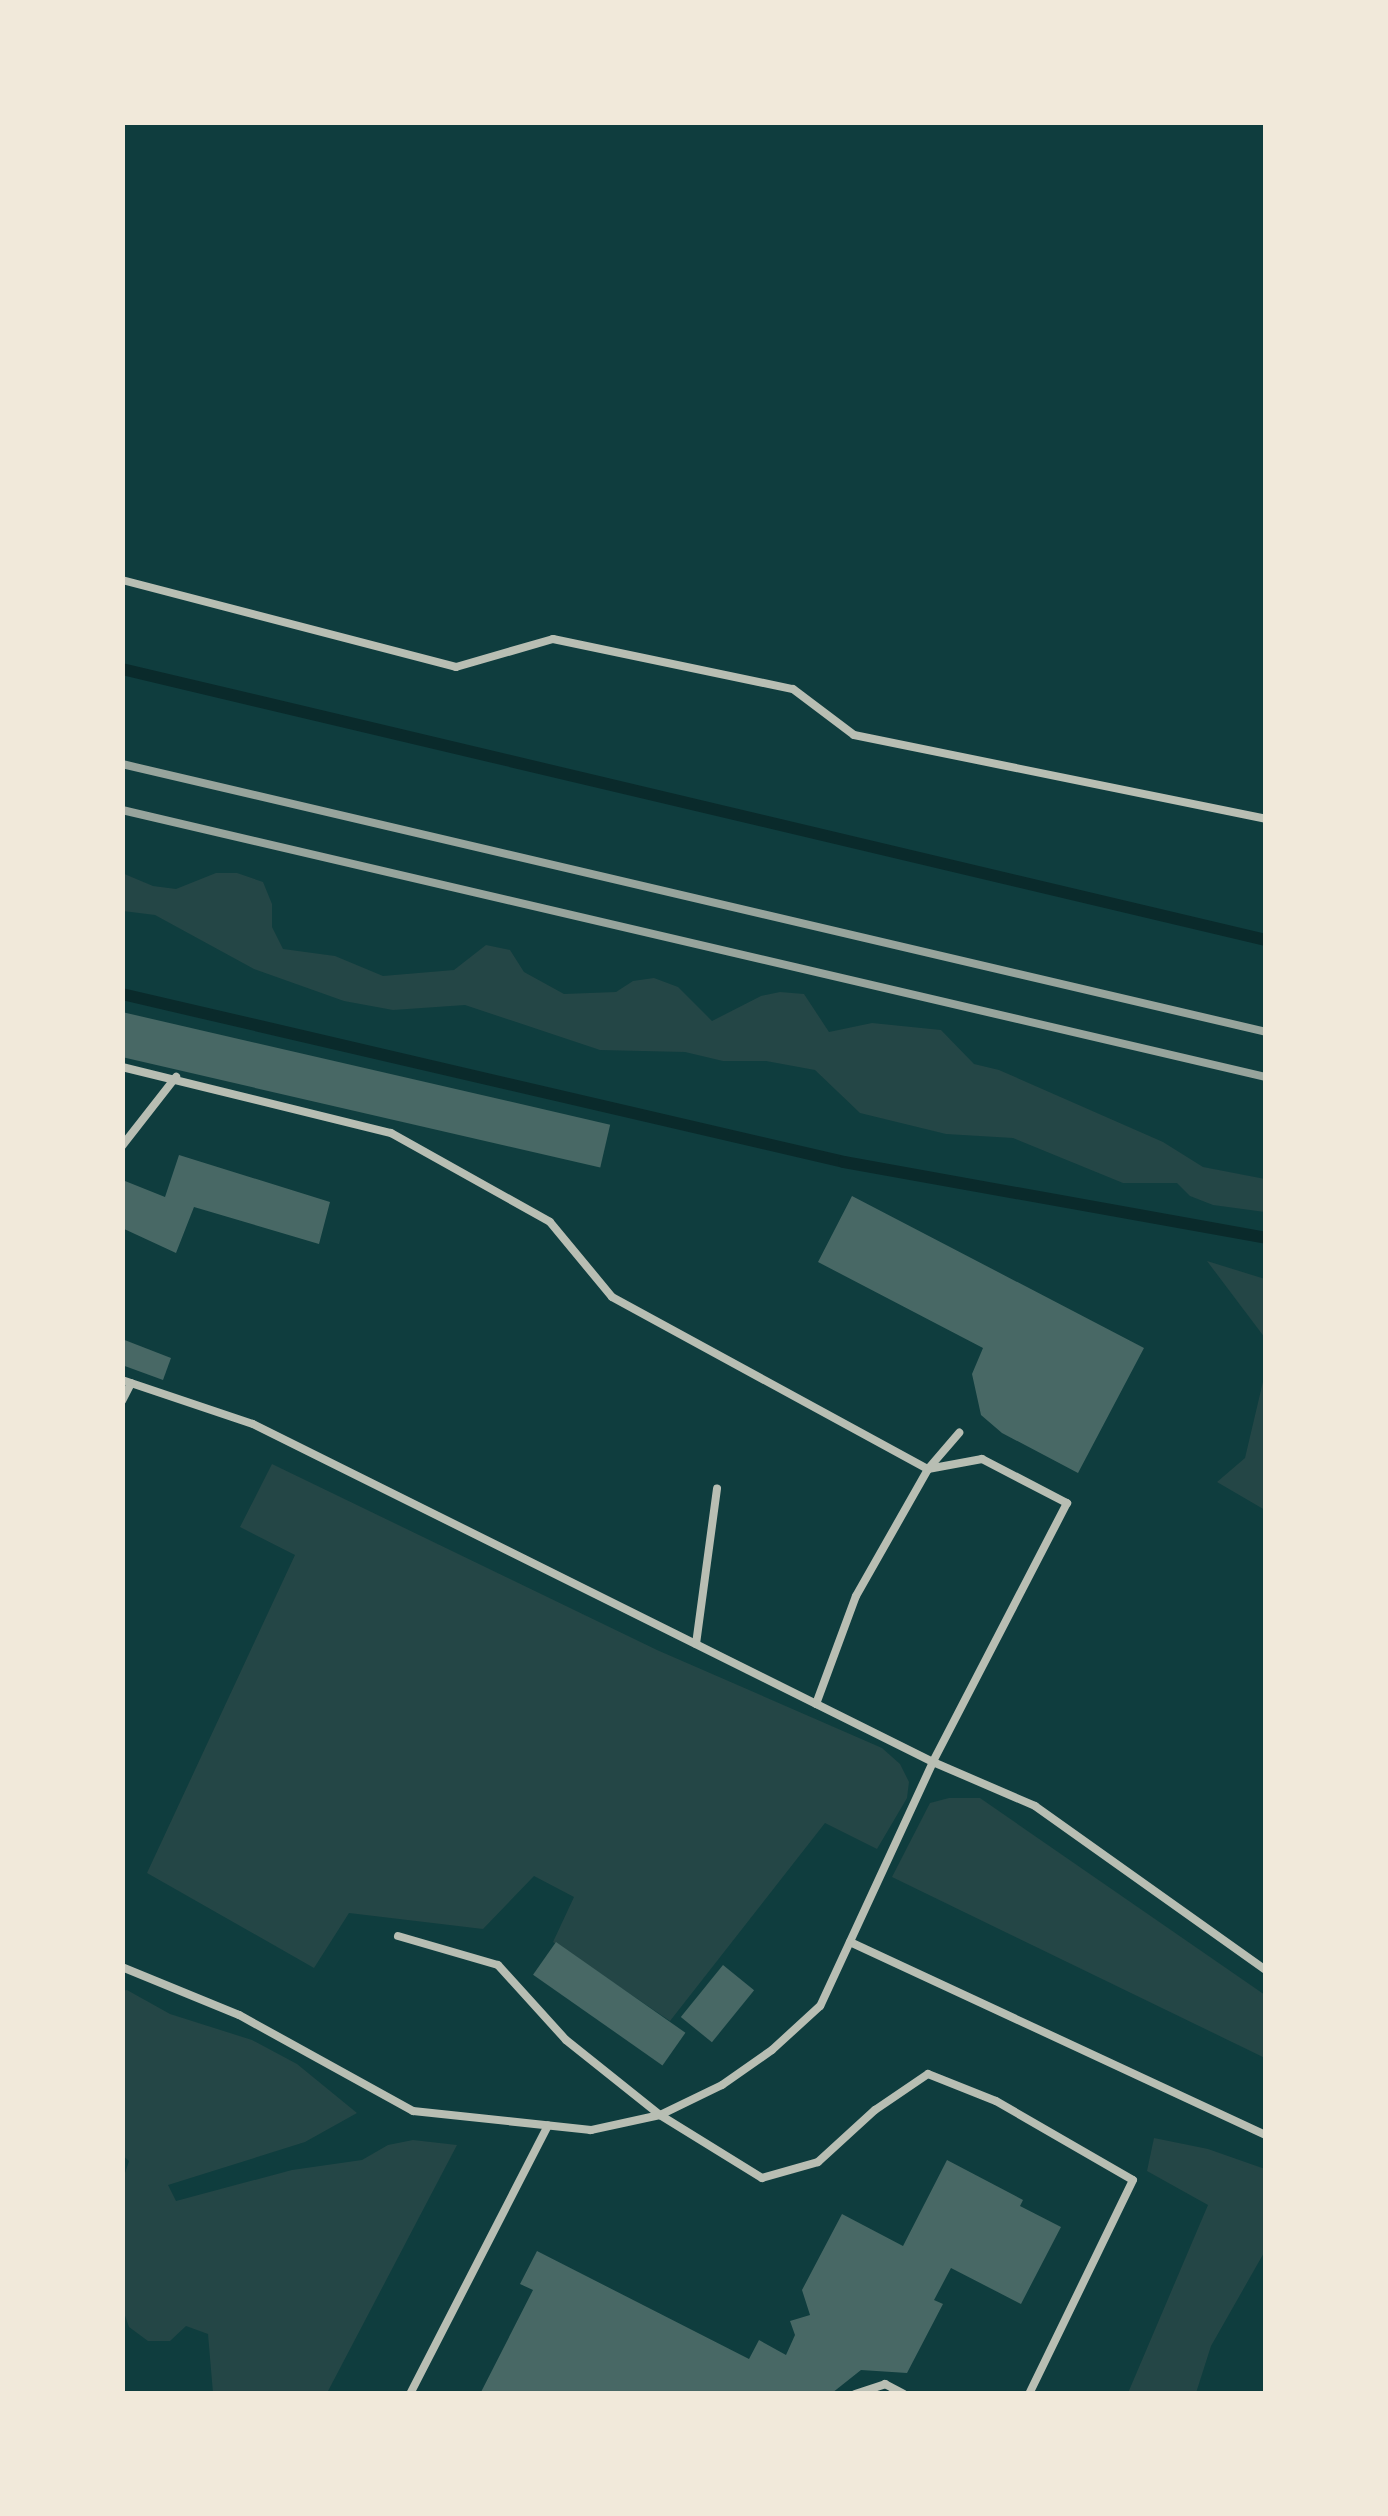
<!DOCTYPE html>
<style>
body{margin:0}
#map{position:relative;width:1388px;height:2516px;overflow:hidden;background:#0f3d3e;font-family:Helvetica,sans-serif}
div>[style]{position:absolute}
.green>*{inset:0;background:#244646}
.stream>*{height:12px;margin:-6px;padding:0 6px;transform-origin:6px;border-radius:6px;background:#0a2a2b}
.building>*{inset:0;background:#486865;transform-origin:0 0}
.service>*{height:8px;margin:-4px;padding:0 4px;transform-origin:4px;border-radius:4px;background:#b8beb3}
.rail>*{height:8px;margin:-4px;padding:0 4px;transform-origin:4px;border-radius:4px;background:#97a49c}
span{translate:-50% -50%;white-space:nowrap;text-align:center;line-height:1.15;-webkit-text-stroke:10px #f1e9da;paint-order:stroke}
.frame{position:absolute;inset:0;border:125px solid #f1e9da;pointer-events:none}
</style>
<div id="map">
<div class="green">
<div style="clip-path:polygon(122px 873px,153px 886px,176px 889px,216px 873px,237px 873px,263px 882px,272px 904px,272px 927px,283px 949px,335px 956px,383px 976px,454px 970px,486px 945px,510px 950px,524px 972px,564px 994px,616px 992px,633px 981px,654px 978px,678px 987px,712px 1021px,761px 996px,780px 992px,804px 994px,829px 1032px,872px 1023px,941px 1030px,974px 1064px,999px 1070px,1163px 1142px,1203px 1167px,1265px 1179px,1265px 1212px,1213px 1205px,1190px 1196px,1177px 1183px,1123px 1183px,1013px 1138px,946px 1134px,860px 1113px,815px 1070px,766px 1061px,723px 1061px,685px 1052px,600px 1050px,465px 1005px,393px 1010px,344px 1001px,254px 969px,155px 915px,123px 911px)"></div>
<div style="clip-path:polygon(1207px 1261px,1265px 1279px,1265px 1338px)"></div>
<div style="clip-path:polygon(1265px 1373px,1265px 1510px,1217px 1482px,1245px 1458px)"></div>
<div style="clip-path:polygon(272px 1464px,657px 1650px,882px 1748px,900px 1764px,909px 1782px,907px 1798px,877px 1849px,825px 1823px,670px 2021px,553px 1942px,574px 1897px,534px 1876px,483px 1929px,349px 1913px,314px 1968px,147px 1873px,295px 1555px,240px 1527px)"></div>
<div style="clip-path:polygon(949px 1798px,980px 1798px,1265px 1995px,1265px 2058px,892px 1877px,930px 1803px)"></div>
<div style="clip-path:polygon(127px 1990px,170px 2014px,252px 2040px,297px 2064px,357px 2113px,305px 2142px,168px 2185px,176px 2201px,292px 2170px,362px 2160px,388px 2145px,413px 2140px,457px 2145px,327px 2393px,213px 2393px,208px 2334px,186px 2326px,170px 2341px,148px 2341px,129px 2327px,122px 2307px,122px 2182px,129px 2161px,122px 2155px,122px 1991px)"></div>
<div style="clip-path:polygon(1154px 2138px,1208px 2149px,1265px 2169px,1265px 2251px,1211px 2346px,1196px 2393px,1128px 2393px,1208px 2205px,1147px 2171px)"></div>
</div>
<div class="stream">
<div style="left:122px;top:669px;width:1176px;rotate:13.33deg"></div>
<div style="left:122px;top:994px;width:741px;rotate:13.1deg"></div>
<div style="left:844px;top:1162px;width:429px;rotate:10.2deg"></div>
</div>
<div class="building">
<div style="left:122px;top:1012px;width:501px;height:44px;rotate:13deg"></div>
<div style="clip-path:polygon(179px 1155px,330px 1202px,319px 1244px,194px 1207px,176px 1253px,122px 1228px,125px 1181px,165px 1197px)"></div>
<div style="clip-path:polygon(852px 1196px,1144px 1348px,1078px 1473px,1002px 1433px,981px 1415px,972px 1374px,983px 1348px,818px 1262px)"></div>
<div style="clip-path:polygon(122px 1339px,171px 1358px,163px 1380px,122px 1365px)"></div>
<div style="left:556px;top:1942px;width:158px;height:40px;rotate:35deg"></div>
<div style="left:723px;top:1965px;width:40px;height:67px;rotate:39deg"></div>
<div style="clip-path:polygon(947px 2160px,1023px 2200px,1020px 2206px,1061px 2227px,1021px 2304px,951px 2268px,934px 2300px,943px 2304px,907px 2373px,861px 2370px,832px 2393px,480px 2394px,533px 2290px,520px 2284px,537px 2251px,749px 2359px,759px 2340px,786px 2355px,795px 2335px,790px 2321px,810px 2315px,802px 2290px,842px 2214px,903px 2246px)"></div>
</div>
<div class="service">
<div style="left:122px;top:580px;width:345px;rotate:14.6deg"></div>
<div style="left:456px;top:667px;width:101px;rotate:-16.1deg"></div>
<div style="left:553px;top:639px;width:245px;rotate:11.8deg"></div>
<div style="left:793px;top:689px;width:76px;rotate:37deg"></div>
<div style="left:854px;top:735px;width:420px;rotate:11.5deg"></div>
<div style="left:122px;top:1067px;width:277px;rotate:13.8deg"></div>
<div style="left:391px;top:1133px;width:182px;rotate:29.2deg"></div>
<div style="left:550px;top:1222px;width:97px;rotate:50.4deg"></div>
<div style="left:612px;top:1297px;width:360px;rotate:28.6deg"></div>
<div style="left:928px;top:1469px;width:55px;rotate:-10.5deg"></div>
<div style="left:982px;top:1459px;width:96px;rotate:27.4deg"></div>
<div style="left:1067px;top:1503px;width:292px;rotate:117.4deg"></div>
<div style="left:933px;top:1762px;width:269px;rotate:114.8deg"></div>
<div style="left:820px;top:2006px;width:65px;rotate:137.5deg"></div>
<div style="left:772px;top:2050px;width:61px;rotate:145deg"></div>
<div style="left:722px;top:2085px;width:69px;rotate:154.2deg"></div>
<div style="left:660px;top:2115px;width:71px;rotate:167.7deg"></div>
<div style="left:591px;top:2130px;width:179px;rotate:-173.9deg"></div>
<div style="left:413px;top:2111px;width:199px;rotate:-151.1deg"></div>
<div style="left:239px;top:2015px;width:126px;rotate:-157.7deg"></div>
<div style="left:122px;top:1146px;width:88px;rotate:-52deg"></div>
<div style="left:122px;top:1380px;width:138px;rotate:18.6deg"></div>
<div style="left:253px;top:1424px;width:759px;rotate:26.43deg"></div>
<div style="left:933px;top:1762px;width:111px;rotate:23.3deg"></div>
<div style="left:1035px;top:1806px;width:283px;rotate:35.4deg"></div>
<div style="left:122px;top:1401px;width:20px;rotate:-63deg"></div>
<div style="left:696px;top:1644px;width:157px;rotate:-82.3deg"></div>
<div style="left:816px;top:1704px;width:115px;rotate:-69.7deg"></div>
<div style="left:856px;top:1596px;width:146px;rotate:-60.4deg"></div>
<div style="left:928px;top:1469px;width:48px;rotate:-49.3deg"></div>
<div style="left:398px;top:1936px;width:104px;rotate:16.2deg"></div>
<div style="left:498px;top:1965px;width:101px;rotate:47.8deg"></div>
<div style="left:566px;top:2040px;width:120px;rotate:38.6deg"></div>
<div style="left:660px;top:2115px;width:120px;rotate:31.7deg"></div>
<div style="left:762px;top:2178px;width:58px;rotate:-15.9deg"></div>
<div style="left:818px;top:2162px;width:77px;rotate:-42.4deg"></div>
<div style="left:875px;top:2110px;width:64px;rotate:-34.2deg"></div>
<div style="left:928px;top:2074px;width:73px;rotate:21.7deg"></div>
<div style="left:996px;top:2101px;width:158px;rotate:30deg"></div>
<div style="left:1133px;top:2180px;width:238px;rotate:115.9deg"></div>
<div style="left:850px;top:1942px;width:459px;rotate:24.9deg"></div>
<div style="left:410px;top:2394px;width:302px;rotate:-62.8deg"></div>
<div style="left:855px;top:2394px;width:32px;rotate:-18deg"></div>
<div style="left:885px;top:2384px;width:21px;rotate:28deg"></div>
</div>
<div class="rail">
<div style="left:122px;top:764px;width:1175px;rotate:13.18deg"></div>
<div style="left:122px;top:810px;width:1175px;rotate:13.14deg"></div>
</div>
<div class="frame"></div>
</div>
